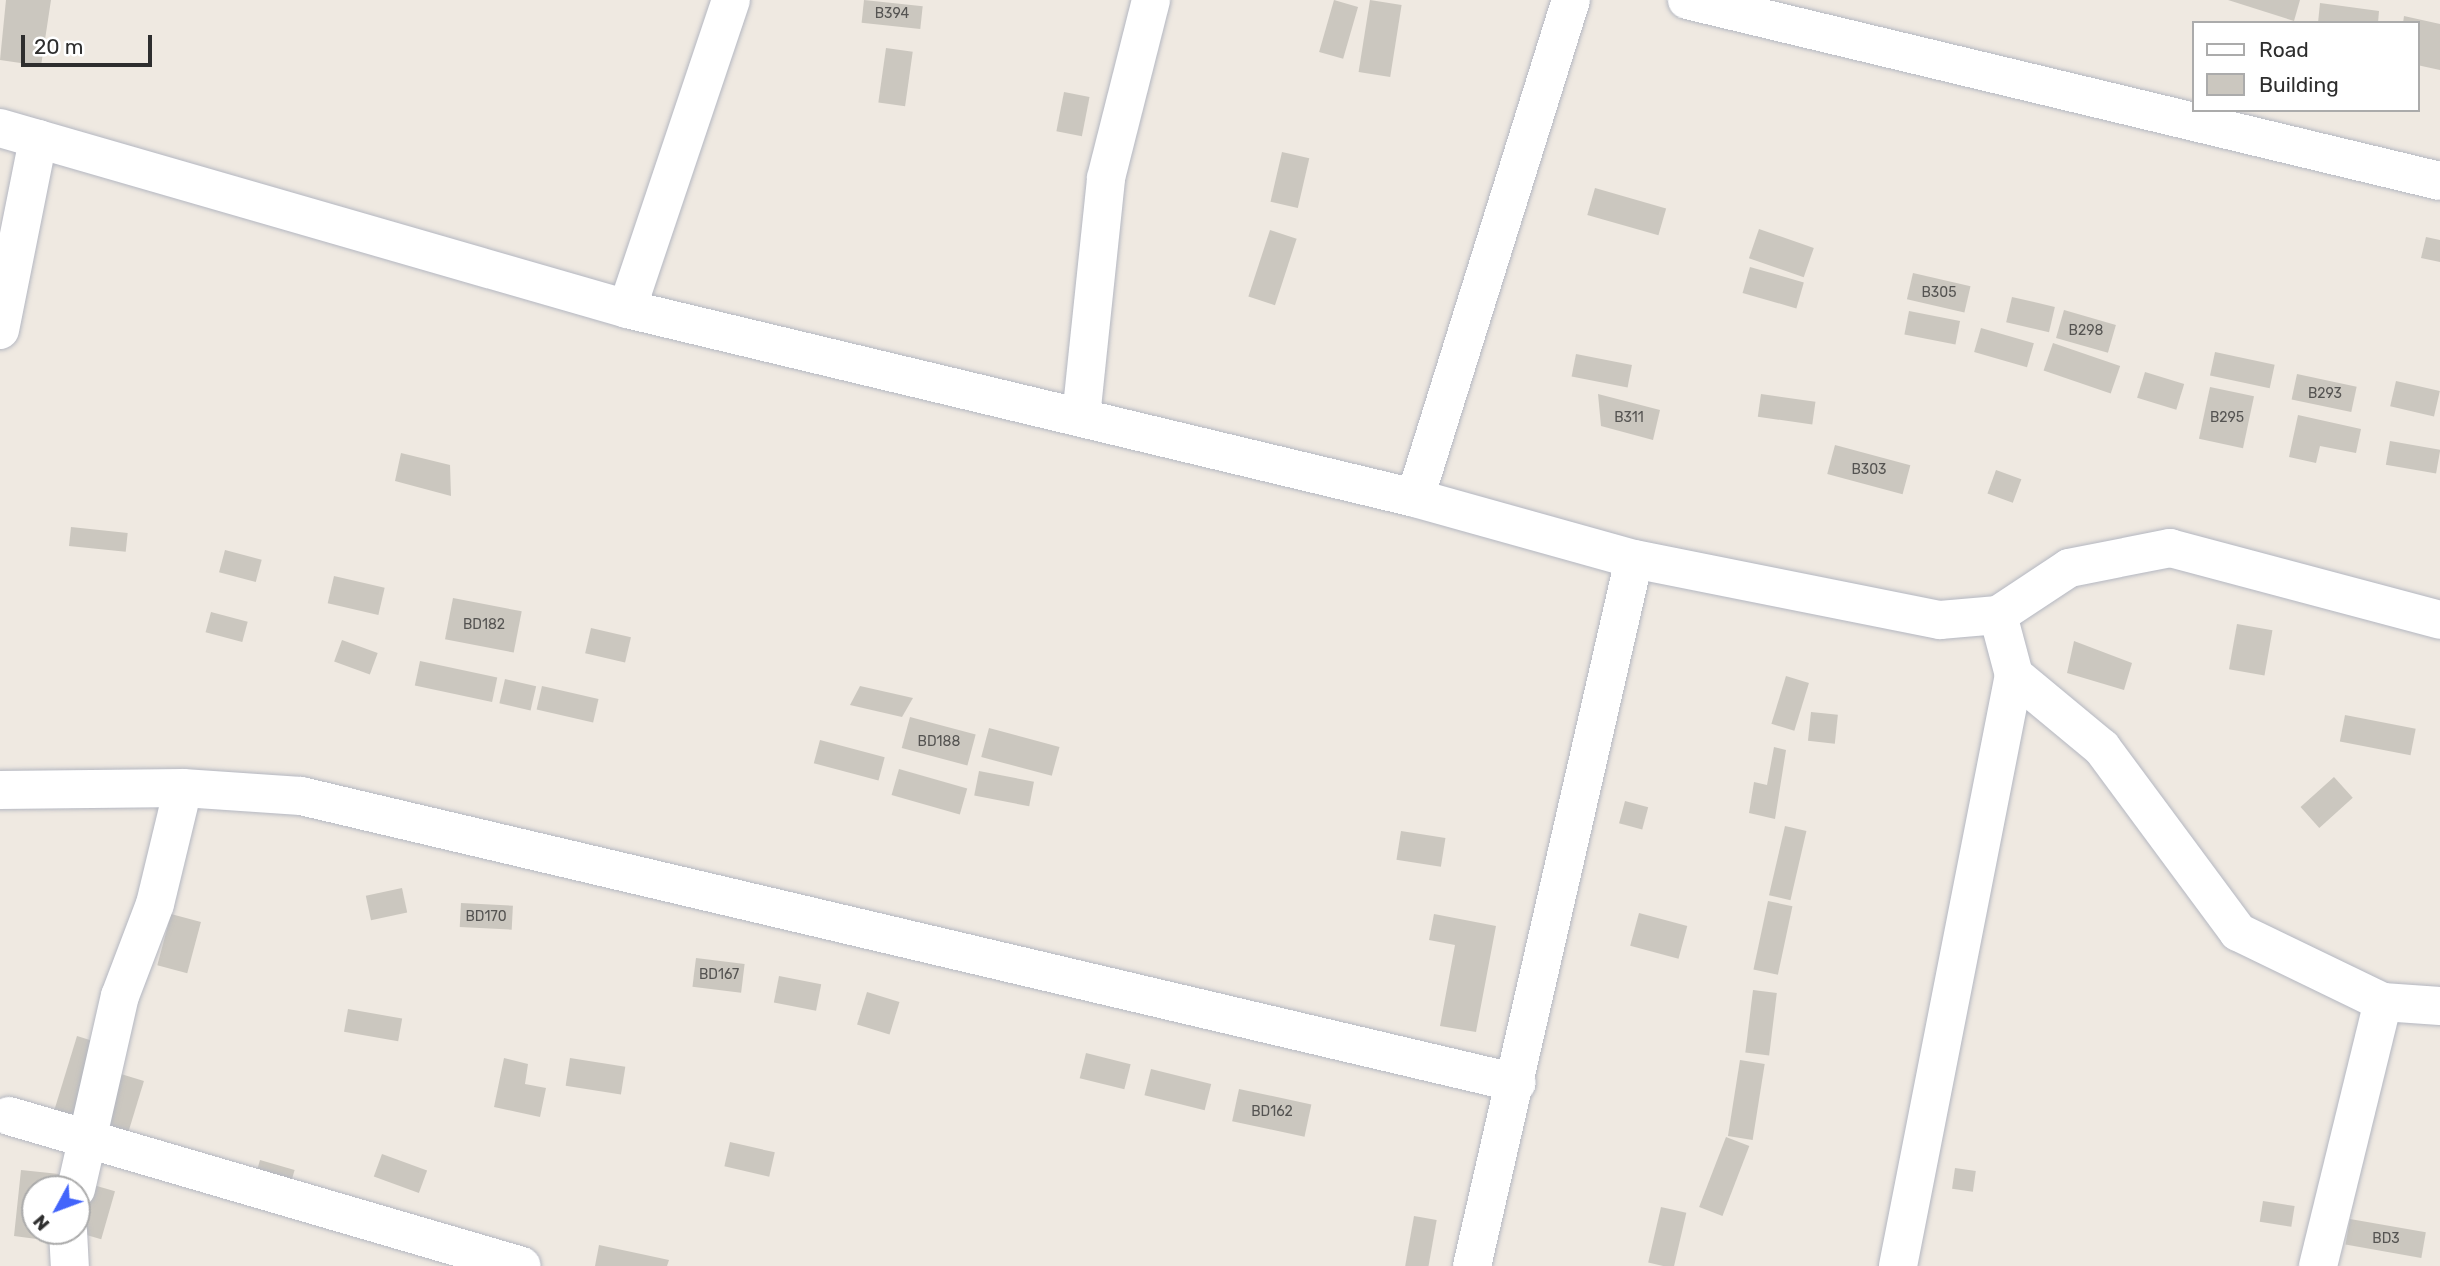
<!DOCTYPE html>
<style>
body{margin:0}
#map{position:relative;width:2440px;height:1266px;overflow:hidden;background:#efe9e1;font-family:Rubik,sans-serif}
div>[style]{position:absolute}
.building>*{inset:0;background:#cbc7bf;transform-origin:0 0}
.roads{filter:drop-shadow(0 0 2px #b4b7c1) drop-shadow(0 0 2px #b4b7c1)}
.minor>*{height:38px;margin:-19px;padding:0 19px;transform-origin:19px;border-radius:19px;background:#fff}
.tertiary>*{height:38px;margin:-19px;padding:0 19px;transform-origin:19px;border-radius:19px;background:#fff}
span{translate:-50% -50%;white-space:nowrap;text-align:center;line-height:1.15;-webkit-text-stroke:5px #fff;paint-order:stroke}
.number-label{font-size:14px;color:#555452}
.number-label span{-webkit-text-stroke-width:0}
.legend{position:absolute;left:2192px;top:21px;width:228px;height:91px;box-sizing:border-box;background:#fff;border:2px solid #ababab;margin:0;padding:9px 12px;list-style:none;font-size:21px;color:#2e2e2e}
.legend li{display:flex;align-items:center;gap:14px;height:35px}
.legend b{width:35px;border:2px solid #ababab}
.north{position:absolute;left:21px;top:1175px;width:70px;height:70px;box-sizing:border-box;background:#fff;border:2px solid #ababab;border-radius:50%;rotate:229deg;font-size:19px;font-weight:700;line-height:28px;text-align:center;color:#2e2e2e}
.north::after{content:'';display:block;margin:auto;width:24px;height:32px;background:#4264fb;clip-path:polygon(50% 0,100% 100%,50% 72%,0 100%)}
.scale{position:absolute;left:21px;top:35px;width:131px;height:32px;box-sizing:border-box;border:4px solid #2e2e2e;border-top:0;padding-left:9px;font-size:21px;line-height:24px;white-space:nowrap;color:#2e2e2e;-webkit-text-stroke:5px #fff;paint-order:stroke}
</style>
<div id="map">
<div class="building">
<div style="clip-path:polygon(6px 0,51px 0,41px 66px,0 60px)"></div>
<div style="left:864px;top:0;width:59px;height:23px;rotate:6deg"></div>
<div style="left:1334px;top:0;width:25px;height:54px;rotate:16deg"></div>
<div style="left:1370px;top:0;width:32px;height:73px;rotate:9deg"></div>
<div style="clip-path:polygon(2228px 0,2300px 0,2294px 21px)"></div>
<div style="clip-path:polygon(2320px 3px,2379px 11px,2378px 23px,2318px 23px)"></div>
<div style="clip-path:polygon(2404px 16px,2440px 24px,2440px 70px,2417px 65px,2417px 23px,2403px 23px)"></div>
<div style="left:886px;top:48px;width:27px;height:55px;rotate:8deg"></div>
<div style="left:1064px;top:92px;width:26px;height:40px;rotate:11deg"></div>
<div style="left:1282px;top:152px;width:28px;height:51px;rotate:13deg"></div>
<div style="left:1595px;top:188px;width:74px;height:28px;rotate:16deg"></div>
<div style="left:1759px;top:229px;width:58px;height:31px;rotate:19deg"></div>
<div style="left:1270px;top:230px;width:28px;height:70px;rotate:18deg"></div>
<div style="clip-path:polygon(2426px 237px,2440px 240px,2440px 262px,2421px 258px)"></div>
<div style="left:1750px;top:267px;width:56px;height:27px;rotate:16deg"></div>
<div style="left:1913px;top:273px;width:59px;height:27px;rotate:13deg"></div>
<div style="left:2012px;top:297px;width:44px;height:26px;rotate:13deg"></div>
<div style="left:2064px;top:310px;width:54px;height:29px;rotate:16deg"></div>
<div style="left:1909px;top:311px;width:52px;height:24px;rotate:11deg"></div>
<div style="left:1981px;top:328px;width:55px;height:25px;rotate:16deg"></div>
<div style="left:2053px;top:343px;width:71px;height:29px;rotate:19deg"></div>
<div style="left:2215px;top:352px;width:61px;height:24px;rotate:12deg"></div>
<div style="left:1576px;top:354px;width:57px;height:23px;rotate:11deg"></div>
<div style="left:2145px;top:372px;width:41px;height:27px;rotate:17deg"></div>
<div style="left:2297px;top:374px;width:61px;height:26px;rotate:12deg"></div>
<div style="left:2396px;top:381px;width:45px;height:26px;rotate:13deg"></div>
<div style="left:2210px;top:387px;width:45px;height:53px;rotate:12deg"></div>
<div style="clip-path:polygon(1598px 394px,1660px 410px,1653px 440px,1601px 426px)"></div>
<div style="left:1761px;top:394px;width:55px;height:23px;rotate:8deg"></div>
<div style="clip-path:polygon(2298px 415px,2361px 429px,2356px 453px,2320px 446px,2316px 463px,2289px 457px)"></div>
<div style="left:2390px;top:441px;width:51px;height:24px;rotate:10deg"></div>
<div style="left:1835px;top:445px;width:78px;height:30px;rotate:15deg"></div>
<div style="clip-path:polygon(401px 453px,450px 465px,451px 496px,395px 481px)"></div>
<div style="left:1996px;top:470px;width:27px;height:25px;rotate:20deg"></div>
<div style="left:71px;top:527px;width:57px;height:19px;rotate:6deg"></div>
<div style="left:225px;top:550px;width:38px;height:23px;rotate:15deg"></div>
<div style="left:334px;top:576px;width:52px;height:28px;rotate:13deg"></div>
<div style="left:453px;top:598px;width:70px;height:42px;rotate:11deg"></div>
<div style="left:211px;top:612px;width:38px;height:21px;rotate:15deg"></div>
<div style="left:2237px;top:624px;width:36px;height:46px;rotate:10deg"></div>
<div style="left:591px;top:628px;width:41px;height:26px;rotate:13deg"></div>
<div style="left:342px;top:640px;width:38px;height:23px;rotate:20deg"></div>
<div style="clip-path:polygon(2074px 641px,2132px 663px,2124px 690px,2067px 673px)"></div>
<div style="left:420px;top:661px;width:79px;height:25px;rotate:12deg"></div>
<div style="left:1786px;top:676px;width:24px;height:50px;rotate:17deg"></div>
<div style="left:505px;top:679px;width:32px;height:25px;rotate:13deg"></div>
<div style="left:542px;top:686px;width:58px;height:24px;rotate:13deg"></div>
<div style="clip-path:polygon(860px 686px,913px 698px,902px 717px,850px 705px)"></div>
<div style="left:1811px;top:712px;width:27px;height:29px;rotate:6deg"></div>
<div style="left:2345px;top:715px;width:72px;height:27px;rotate:11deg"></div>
<div style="left:910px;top:717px;width:68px;height:32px;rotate:15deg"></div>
<div style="left:989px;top:728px;width:73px;height:30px;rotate:15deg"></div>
<div style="left:820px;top:740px;width:67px;height:24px;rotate:15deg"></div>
<div style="clip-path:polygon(1774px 747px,1786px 750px,1775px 819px,1749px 813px,1754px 782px,1767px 785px)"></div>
<div style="left:899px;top:769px;width:71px;height:27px;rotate:16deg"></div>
<div style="left:979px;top:771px;width:56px;height:25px;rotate:11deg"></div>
<div style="left:2334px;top:777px;width:28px;height:45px;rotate:48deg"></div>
<div style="left:1625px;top:801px;width:24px;height:23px;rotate:15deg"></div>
<div style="left:1785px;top:826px;width:22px;height:71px;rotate:13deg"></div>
<div style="left:1401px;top:831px;width:45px;height:29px;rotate:9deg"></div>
<div style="left:402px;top:888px;width:25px;height:37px;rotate:78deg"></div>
<div style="left:1768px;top:901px;width:25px;height:70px;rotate:12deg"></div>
<div style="left:461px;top:903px;width:52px;height:24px;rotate:3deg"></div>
<div style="left:1639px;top:913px;width:50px;height:34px;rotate:15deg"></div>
<div style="left:171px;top:914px;width:31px;height:53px;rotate:15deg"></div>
<div style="clip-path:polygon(1434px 914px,1496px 926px,1476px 1032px,1440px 1026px,1455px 945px,1429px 940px)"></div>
<div style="left:696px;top:958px;width:49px;height:29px;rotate:7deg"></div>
<div style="left:779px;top:976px;width:43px;height:27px;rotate:11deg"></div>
<div style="left:1753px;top:990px;width:24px;height:63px;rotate:7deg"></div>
<div style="left:867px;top:992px;width:34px;height:34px;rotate:17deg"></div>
<div style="left:348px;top:1009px;width:55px;height:23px;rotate:10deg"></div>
<div style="left:77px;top:1036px;width:27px;height:89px;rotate:17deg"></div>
<div style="left:1086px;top:1053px;width:46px;height:26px;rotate:14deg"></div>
<div style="clip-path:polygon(504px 1058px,528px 1064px,525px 1084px,546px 1088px,540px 1117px,494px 1107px)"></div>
<div style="left:570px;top:1058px;width:56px;height:28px;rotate:9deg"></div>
<div style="left:1740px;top:1060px;width:25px;height:77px;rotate:9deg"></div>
<div style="left:1151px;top:1069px;width:62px;height:27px;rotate:14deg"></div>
<div style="left:121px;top:1074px;width:24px;height:58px;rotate:17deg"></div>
<div style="left:1239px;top:1089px;width:74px;height:33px;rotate:12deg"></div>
<div style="left:1726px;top:1137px;width:25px;height:75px;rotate:21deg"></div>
<div style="left:730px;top:1142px;width:46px;height:25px;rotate:13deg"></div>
<div style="left:382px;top:1154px;width:48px;height:24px;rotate:20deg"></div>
<div style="left:260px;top:1160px;width:36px;height:28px;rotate:16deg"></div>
<div style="left:1955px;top:1168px;width:21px;height:21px;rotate:8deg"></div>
<div style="clip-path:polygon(21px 1170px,59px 1174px,58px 1189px,35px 1189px,35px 1231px,53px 1231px,52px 1241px,14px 1236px)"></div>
<div style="left:90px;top:1184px;width:26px;height:50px;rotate:16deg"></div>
<div style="left:2263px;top:1201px;width:32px;height:21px;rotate:9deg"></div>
<div style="left:1661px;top:1207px;width:26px;height:57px;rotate:13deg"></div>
<div style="left:1414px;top:1216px;width:23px;height:51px;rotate:10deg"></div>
<div style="left:2350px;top:1219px;width:77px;height:26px;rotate:10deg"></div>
<div style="clip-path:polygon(599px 1245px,669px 1260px,667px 1266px,595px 1266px)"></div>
</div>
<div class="roads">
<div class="minor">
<div style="left:1687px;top:0;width:774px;rotate:13.52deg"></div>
<div style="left:627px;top:309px;width:326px;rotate:-71.4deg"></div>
<div style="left:0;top:330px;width:195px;rotate:-78.7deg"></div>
<div style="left:1081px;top:417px;width:240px;rotate:-84deg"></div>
<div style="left:1106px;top:178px;width:184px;rotate:-75.8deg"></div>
<div style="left:1415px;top:498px;width:522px;rotate:-72.61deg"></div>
<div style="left:2014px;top:675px;width:114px;rotate:39.7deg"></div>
<div style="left:2102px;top:748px;width:229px;rotate:53.5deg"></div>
<div style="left:2238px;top:932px;width:161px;rotate:25.8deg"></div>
<div style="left:2383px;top:1002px;width:57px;rotate:4deg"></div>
<div style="left:0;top:790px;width:183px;rotate:-0.6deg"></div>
<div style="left:183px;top:788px;width:118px;rotate:3.9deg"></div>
<div style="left:301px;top:796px;width:1249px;rotate:13.28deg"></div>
<div style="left:9px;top:1116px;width:534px;rotate:16.3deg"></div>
<div style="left:76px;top:1189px;width:198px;rotate:-77.2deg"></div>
<div style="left:120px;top:996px;width:98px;rotate:-69.2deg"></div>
<div style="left:155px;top:904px;width:119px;rotate:-76.4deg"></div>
<div style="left:68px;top:1231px;width:35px;rotate:87deg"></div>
<div style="left:1472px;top:1266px;width:725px;rotate:-77.09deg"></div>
<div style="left:1898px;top:1266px;width:602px;rotate:-78.9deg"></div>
<div style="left:2014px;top:675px;width:62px;rotate:-104.9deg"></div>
<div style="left:2318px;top:1266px;width:272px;rotate:-76.2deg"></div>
</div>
<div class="tertiary">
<div style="left:0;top:128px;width:653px;rotate:16.1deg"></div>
<div style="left:627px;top:309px;width:810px;rotate:13.49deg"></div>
<div style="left:1415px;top:498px;width:227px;rotate:15.6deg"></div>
<div style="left:1634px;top:559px;width:312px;rotate:11.3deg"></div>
<div style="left:1940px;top:620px;width:58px;rotate:-4.9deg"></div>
<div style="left:1998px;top:615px;width:85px;rotate:-33.5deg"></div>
<div style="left:2069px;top:568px;width:103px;rotate:-11.2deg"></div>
<div style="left:2170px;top:548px;width:279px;rotate:14.9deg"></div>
</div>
</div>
<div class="number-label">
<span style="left:892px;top:14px">B394</span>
<span style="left:1939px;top:293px">B305</span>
<span style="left:2086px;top:331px">B298</span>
<span style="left:2325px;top:394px">B293</span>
<span style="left:1629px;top:418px">B311</span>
<span style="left:2227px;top:418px">B295</span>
<span style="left:1869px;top:470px">B303</span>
<span style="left:484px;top:625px">BD182</span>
<span style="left:939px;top:742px">BD188</span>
<span style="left:486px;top:917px">BD170</span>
<span style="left:719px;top:975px">BD167</span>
<span style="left:1272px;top:1112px">BD162</span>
<span style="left:2386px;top:1239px">BD3</span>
</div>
<ul class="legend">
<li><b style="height:9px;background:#fff"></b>Road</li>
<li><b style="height:19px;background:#cbc7bf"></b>Building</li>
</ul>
<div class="north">N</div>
<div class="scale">20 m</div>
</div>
